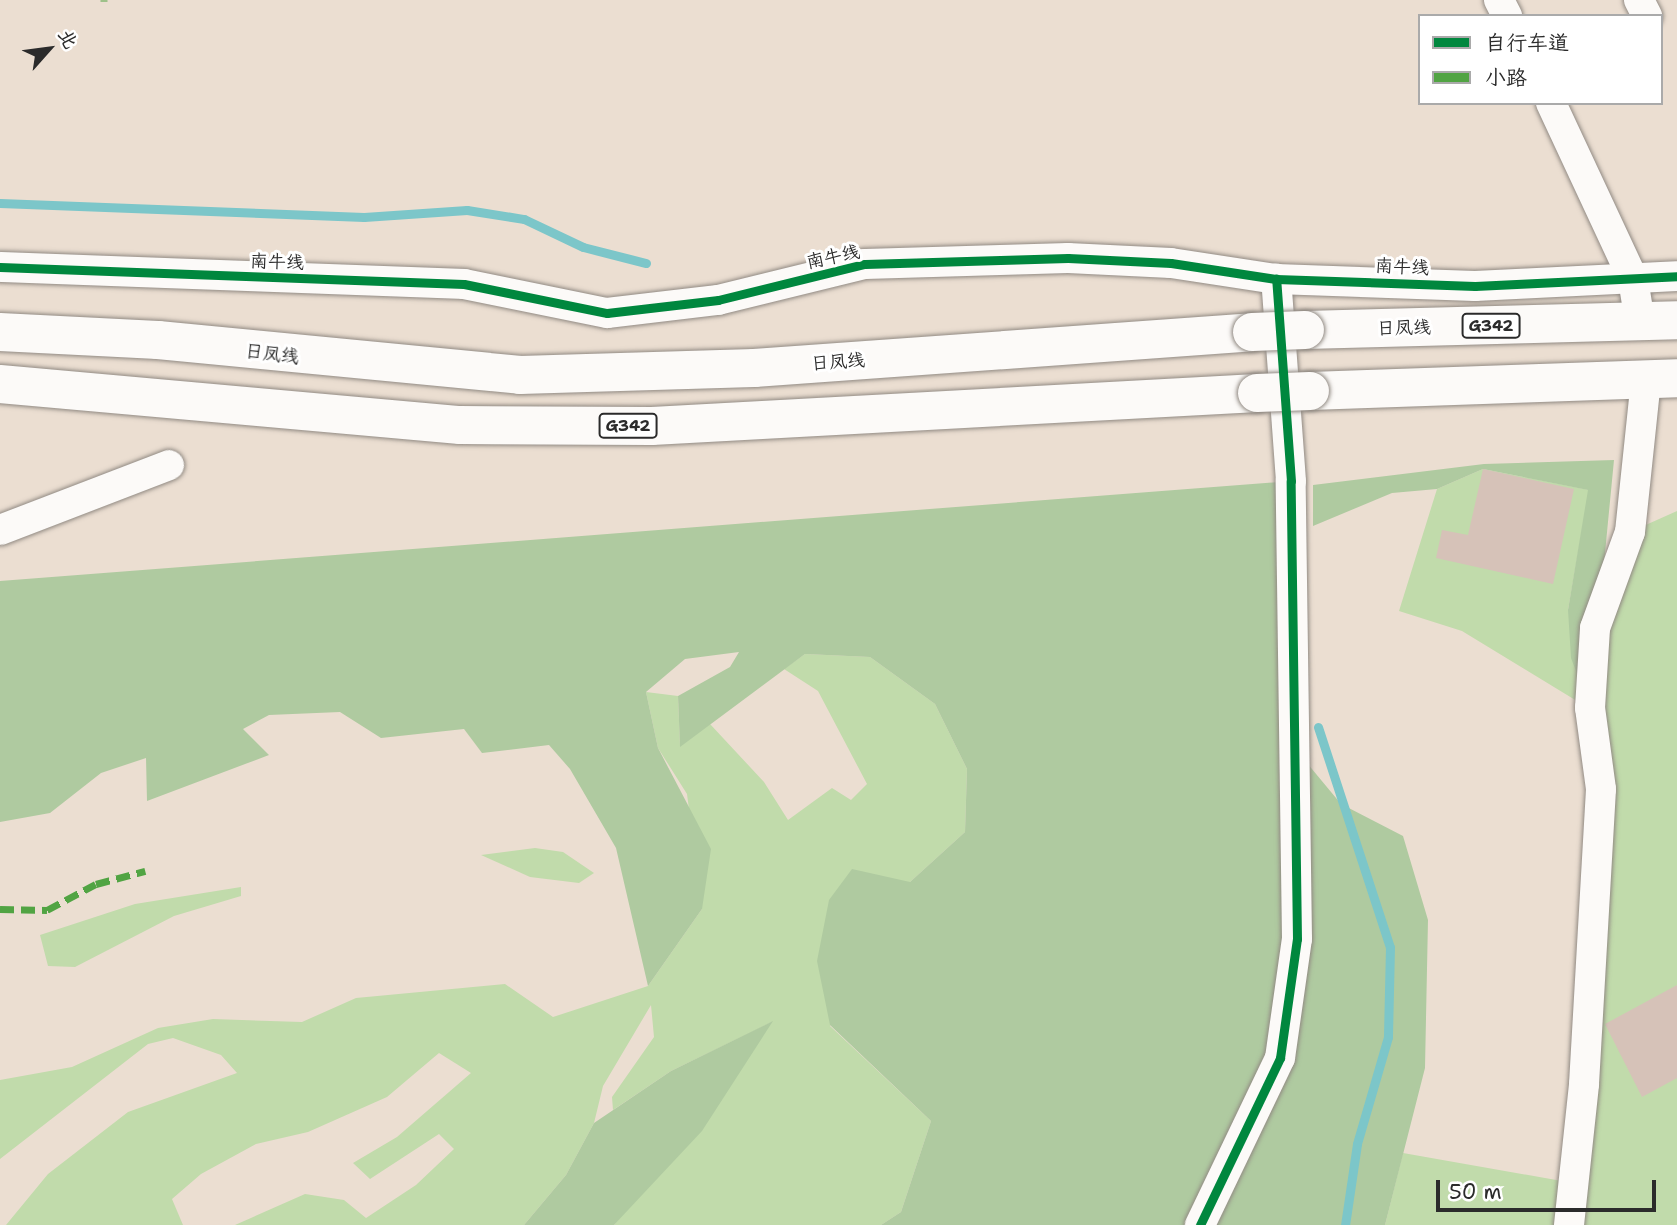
<!DOCTYPE html>
<meta charset="utf-8">
<style>
body{margin:0}
#map{position:relative;width:1677px;height:1225px;overflow:hidden;background:#ebded1;font-family:"Shantell Sans","LXGW WenKai TC",sans-serif}
div>[style]{position:absolute}
.green>*{inset:0;background:#c1dbab}
.forest>*{inset:0;background:#afcaa0}
.stream>*{height:9px;margin:-4.5px;padding:0 4.5px;transform-origin:4.5px;border-radius:4.5px;background:#7cc6c9}
.building>*{inset:0;background:#d6c2b8}
.roads{filter:drop-shadow(0 0 2px #918a83) drop-shadow(0 0 2px #918a83)}
.minor>*{height:30px;margin:-15px;padding:0 15px;transform-origin:15px;border-radius:15px;background:#fcfaf8}
.highway>*{height:38px;margin:-19px;padding:0 19px;transform-origin:19px;border-radius:19px;background:#fcfaf8}
.bridges{filter:drop-shadow(0 0 2px #918a83) drop-shadow(0 0 2px #918a83)}
.highway-bridge>*{height:38px;margin:-19px;padding:0 19px;transform-origin:19px;border-radius:19px;background:#fcfaf8}
.quiet>*{height:7px;margin-top:-3.5px;transform-origin:0;background:repeating-linear-gradient(90deg,#51a443 0 14px,transparent 0 21px)}
.cycleway>*{height:9px;margin:-4.5px;padding:0 4.5px;transform-origin:4.5px;border-radius:4.5px;background:#00873e}
span{translate:-50% -50%;white-space:nowrap;text-align:center;line-height:1.15;-webkit-text-stroke:6px #fff;paint-order:stroke}
.shield-label span{padding:2px 5px;background:#fff;border:2px solid;border-radius:5px;-webkit-text-stroke-width:0}
.shield-label{font-size:16px;color:#2b2b2b;font-weight:700}
.street-label{font-size:18px;color:#2b2b2b}
.legend{position:absolute;left:1418px;top:14px;width:245px;height:91px;box-sizing:border-box;background:#fff;border:2px solid #aaa;margin:0;padding:9px 12px;list-style:none;font-size:21px;color:#2b2b2b}
.legend li{display:flex;align-items:center;gap:14px;height:35px}
.legend b{width:35px;border:2px solid #aaa}
.north{position:absolute;left:14px;top:14px;width:70px;height:70px;-webkit-text-stroke:5px #fff;paint-order:stroke;rotate:62deg;font-size:19px;font-weight:700;line-height:28px;text-align:center;color:#2b2b2b}
.north::after{content:'';display:block;margin:auto;width:24px;height:32px;background:#2b2b2b;clip-path:polygon(50% 0,100% 100%,50% 72%,0 100%)}
.scale{position:absolute;left:1436px;top:1180px;width:220px;height:32px;box-sizing:border-box;border:4px solid #2b2b2b;border-top:0;padding-left:9px;font-size:21px;line-height:24px;white-space:nowrap;color:#2b2b2b;-webkit-text-stroke:5px #fff;paint-order:stroke}
</style>
<div id="map">
<div class="green">
<div style="clip-path:polygon(1483px 469px,1589px 490px,1568px 610px,1630px 532px,1677px 511px,1677px 1225px,1385px 1225px,1403px 1153px,1573px 1183px,1590px 709px,1462px 631px,1399px 611px,1437px 489px)"></div>
<div style="clip-path:polygon(805px 654px,870px 657px,935px 704px,967px 769px,965px 832px,910px 882px,830px 1026px,931px 1121px,901px 1212px,881px 1225px,614px 1225px,772px 1022px,671px 1071px,613px 1110px,612px 1097px,654px 1037px,651px 1005px,603px 1086px,594px 1123px,566px 1175px,524px 1225px,235px 1225px,305px 1194px,344px 1200px,366px 1218px,416px 1185px,454px 1149px,439px 1134px,370px 1179px,353px 1163px,397px 1137px,471px 1073px,439px 1053px,387px 1097px,308px 1132px,256px 1144px,201px 1174px,172px 1199px,183px 1225px,6px 1225px,48px 1174px,128px 1112px,237px 1073px,221px 1055px,173px 1038px,148px 1044px,0 1159px,0 1080px,72px 1067px,158px 1028px,213px 1019px,302px 1022px,356px 998px,505px 984px,553px 1017px,648px 986px,702px 909px,687px 794px,658px 748px,646px 692px,678px 696px,680px 746px,710px 724px,764px 782px,788px 820px,832px 788px,851px 800px,867px 784px,818px 691px,784px 669px)"></div>
<div style="clip-path:polygon(535px 848px,563px 852px,594px 873px,579px 883px,530px 877px,481px 855px)"></div>
<div style="clip-path:polygon(241px 887px,241px 896px,174px 916px,75px 967px,48px 966px,40px 935px,135px 904px)"></div>
</div>
<div class="forest">
<div style="clip-path:polygon(1614px 460px,1590px 708px,1571px 658px,1568px 610px,1588px 490px,1483px 469px,1437px 489px,1392px 493px,1313px 526px,1313px 485px,1484px 464px)"></div>
<div style="clip-path:polygon(1291px 481px,1297px 751px,1341px 804px,1403px 836px,1428px 920px,1425px 1068px,1385px 1225px,881px 1225px,901px 1212px,931px 1121px,830px 1025px,817px 961px,829px 900px,852px 869px,910px 882px,965px 832px,967px 769px,935px 704px,870px 657px,805px 654px,680px 747px,678px 696px,730px 667px,739px 652px,685px 659px,646px 692px,658px 748px,711px 849px,702px 909px,648px 986px,616px 848px,570px 769px,549px 745px,482px 753px,464px 729px,381px 738px,340px 712px,269px 715px,243px 729px,269px 755px,147px 801px,146px 758px,101px 773px,50px 813px,0 822px,0 581px)"></div>
<div style="clip-path:polygon(773px 1021px,702px 1131px,614px 1225px,524px 1225px,566px 1175px,594px 1123px,671px 1071px)"></div>
</div>
<div class="stream">
<div style="left:0;top:203px;width:364px;rotate:2.2deg"></div>
<div style="left:364px;top:217px;width:103px;rotate:-3.9deg"></div>
<div style="left:467px;top:210px;width:58px;rotate:9deg"></div>
<div style="left:524px;top:219px;width:65px;rotate:25.4deg"></div>
<div style="left:583px;top:247px;width:65px;rotate:14.3deg"></div>
<div style="left:1318px;top:727px;width:231px;rotate:71.9deg"></div>
<div style="left:1390px;top:947px;width:90px;rotate:91.3deg"></div>
<div style="left:1388px;top:1037px;width:111px;rotate:106.2deg"></div>
<div style="left:1357px;top:1144px;width:82px;rotate:98.4deg"></div>
</div>
<div class="building">
<div style="clip-path:polygon(1483px 469px,1574px 489px,1553px 584px,1436px 558px,1442px 530px,1468px 535px)"></div>
<div style="clip-path:polygon(1677px 985px,1677px 1078px,1642px 1097px,1605px 1024px)"></div>
</div>
<div class="roads">
<div class="minor">
<div style="left:1499px;top:0;width:18px;rotate:63deg"></div>
<div style="left:1639px;top:0;width:18px;rotate:63deg"></div>
<div style="left:1551px;top:103px;width:194px;rotate:65deg"></div>
<div style="left:1633px;top:279px;width:44px;rotate:80.8deg"></div>
<div style="left:0;top:267px;width:464px;rotate:2.1deg"></div>
<div style="left:464px;top:284px;width:146px;rotate:11.5deg"></div>
<div style="left:607px;top:313px;width:112px;rotate:-6.7deg"></div>
<div style="left:718px;top:300px;width:151px;rotate:-13.8deg"></div>
<div style="left:865px;top:264px;width:203px;rotate:-1.7deg"></div>
<div style="left:1068px;top:258px;width:103px;rotate:2.8deg"></div>
<div style="left:1171px;top:263px;width:106px;rotate:8.7deg"></div>
<div style="left:1276px;top:279px;width:199px;rotate:2deg"></div>
<div style="left:1475px;top:286px;width:202px;rotate:-2.8deg"></div>
<div style="left:0;top:530px;width:181px;rotate:-21deg"></div>
<div style="left:1200px;top:1225px;width:185px;rotate:-64.4deg"></div>
<div style="left:1280px;top:1058px;width:120px;rotate:-81.9deg"></div>
<div style="left:1297px;top:939px;width:458px;rotate:-90.8deg"></div>
<div style="left:1291px;top:481px;width:203px;rotate:-94.2deg"></div>
<div style="left:1569px;top:1225px;width:142px;rotate:-83.9deg"></div>
<div style="left:1584px;top:1084px;width:295px;rotate:-86.7deg"></div>
<div style="left:1601px;top:789px;width:82px;rotate:-97.7deg"></div>
<div style="left:1590px;top:708px;width:80px;rotate:-86.4deg"></div>
<div style="left:1595px;top:628px;width:102px;rotate:-70deg"></div>
<div style="left:1630px;top:532px;width:153px;rotate:-84deg"></div>
</div>
<div class="highway">
<div style="left:1305px;top:330px;width:372px;rotate:-1.5deg"></div>
<div style="left:0;top:332px;width:158px;rotate:2.9deg"></div>
<div style="left:158px;top:340px;width:364px;rotate:5.5deg"></div>
<div style="left:520px;top:375px;width:234px;rotate:-1.7deg"></div>
<div style="left:754px;top:368px;width:499px;rotate:-4.1deg"></div>
<div style="left:0;top:384px;width:462px;rotate:5.1deg"></div>
<div style="left:460px;top:425px;width:192px;rotate:0.3deg"></div>
<div style="left:652px;top:426px;width:606px;rotate:-3.12deg"></div>
<div style="left:1310px;top:391px;width:367px;rotate:-2deg"></div>
</div>
</div>
<div class="bridges">
<div class="highway-bridge">
<div style="left:1252px;top:332px;width:53px;rotate:-2.2deg"></div>
<div style="left:1257px;top:393px;width:53px;rotate:-2.2deg"></div>
</div>
</div>
<div class="quiet">
<div style="left:104px;top:0;width:1px;rotate:90deg"></div>
<div style="left:0;top:909px;width:47px;rotate:1.2deg"></div>
<div style="left:47px;top:910px;width:55px;rotate:-28deg"></div>
<div style="left:96px;top:884px;width:51px;rotate:-14.9deg"></div>
</div>
<div class="cycleway">
<div style="left:0;top:267px;width:464px;rotate:2.1deg"></div>
<div style="left:464px;top:284px;width:146px;rotate:11.5deg"></div>
<div style="left:607px;top:313px;width:112px;rotate:-6.7deg"></div>
<div style="left:718px;top:300px;width:151px;rotate:-13.8deg"></div>
<div style="left:865px;top:264px;width:203px;rotate:-1.7deg"></div>
<div style="left:1068px;top:258px;width:103px;rotate:2.8deg"></div>
<div style="left:1171px;top:263px;width:106px;rotate:8.7deg"></div>
<div style="left:1276px;top:279px;width:199px;rotate:2deg"></div>
<div style="left:1475px;top:286px;width:202px;rotate:-2.8deg"></div>
<div style="left:1200px;top:1225px;width:185px;rotate:-64.4deg"></div>
<div style="left:1280px;top:1058px;width:120px;rotate:-81.9deg"></div>
<div style="left:1297px;top:939px;width:458px;rotate:-90.8deg"></div>
<div style="left:1291px;top:481px;width:203px;rotate:-94.2deg"></div>
</div>
<div class="shield-label">
<span style="left:1491px;top:326px">G342</span>
<span style="left:628px;top:426px">G342</span>
</div>
<div class="street-label">
<span style="left:833px;top:257px;rotate:-12deg">南牛线</span>
<span style="left:277px;top:262px;rotate:2deg">南牛线</span>
<span style="left:1402px;top:267px;rotate:3deg">南牛线</span>
<span style="left:1404px;top:328px;rotate:-1deg">日凤线</span>
<span style="left:272px;top:354px;rotate:7deg">日凤线</span>
<span style="left:838px;top:362px;rotate:-4deg">日凤线</span>
</div>
<ul class="legend">
<li><b style="height:9px;background:#00873e"></b>自行车道</li>
<li><b style="height:9px;background:#51a443"></b>小路</li>
</ul>
<div class="north">北</div>
<div class="scale">50 m</div>
</div>
